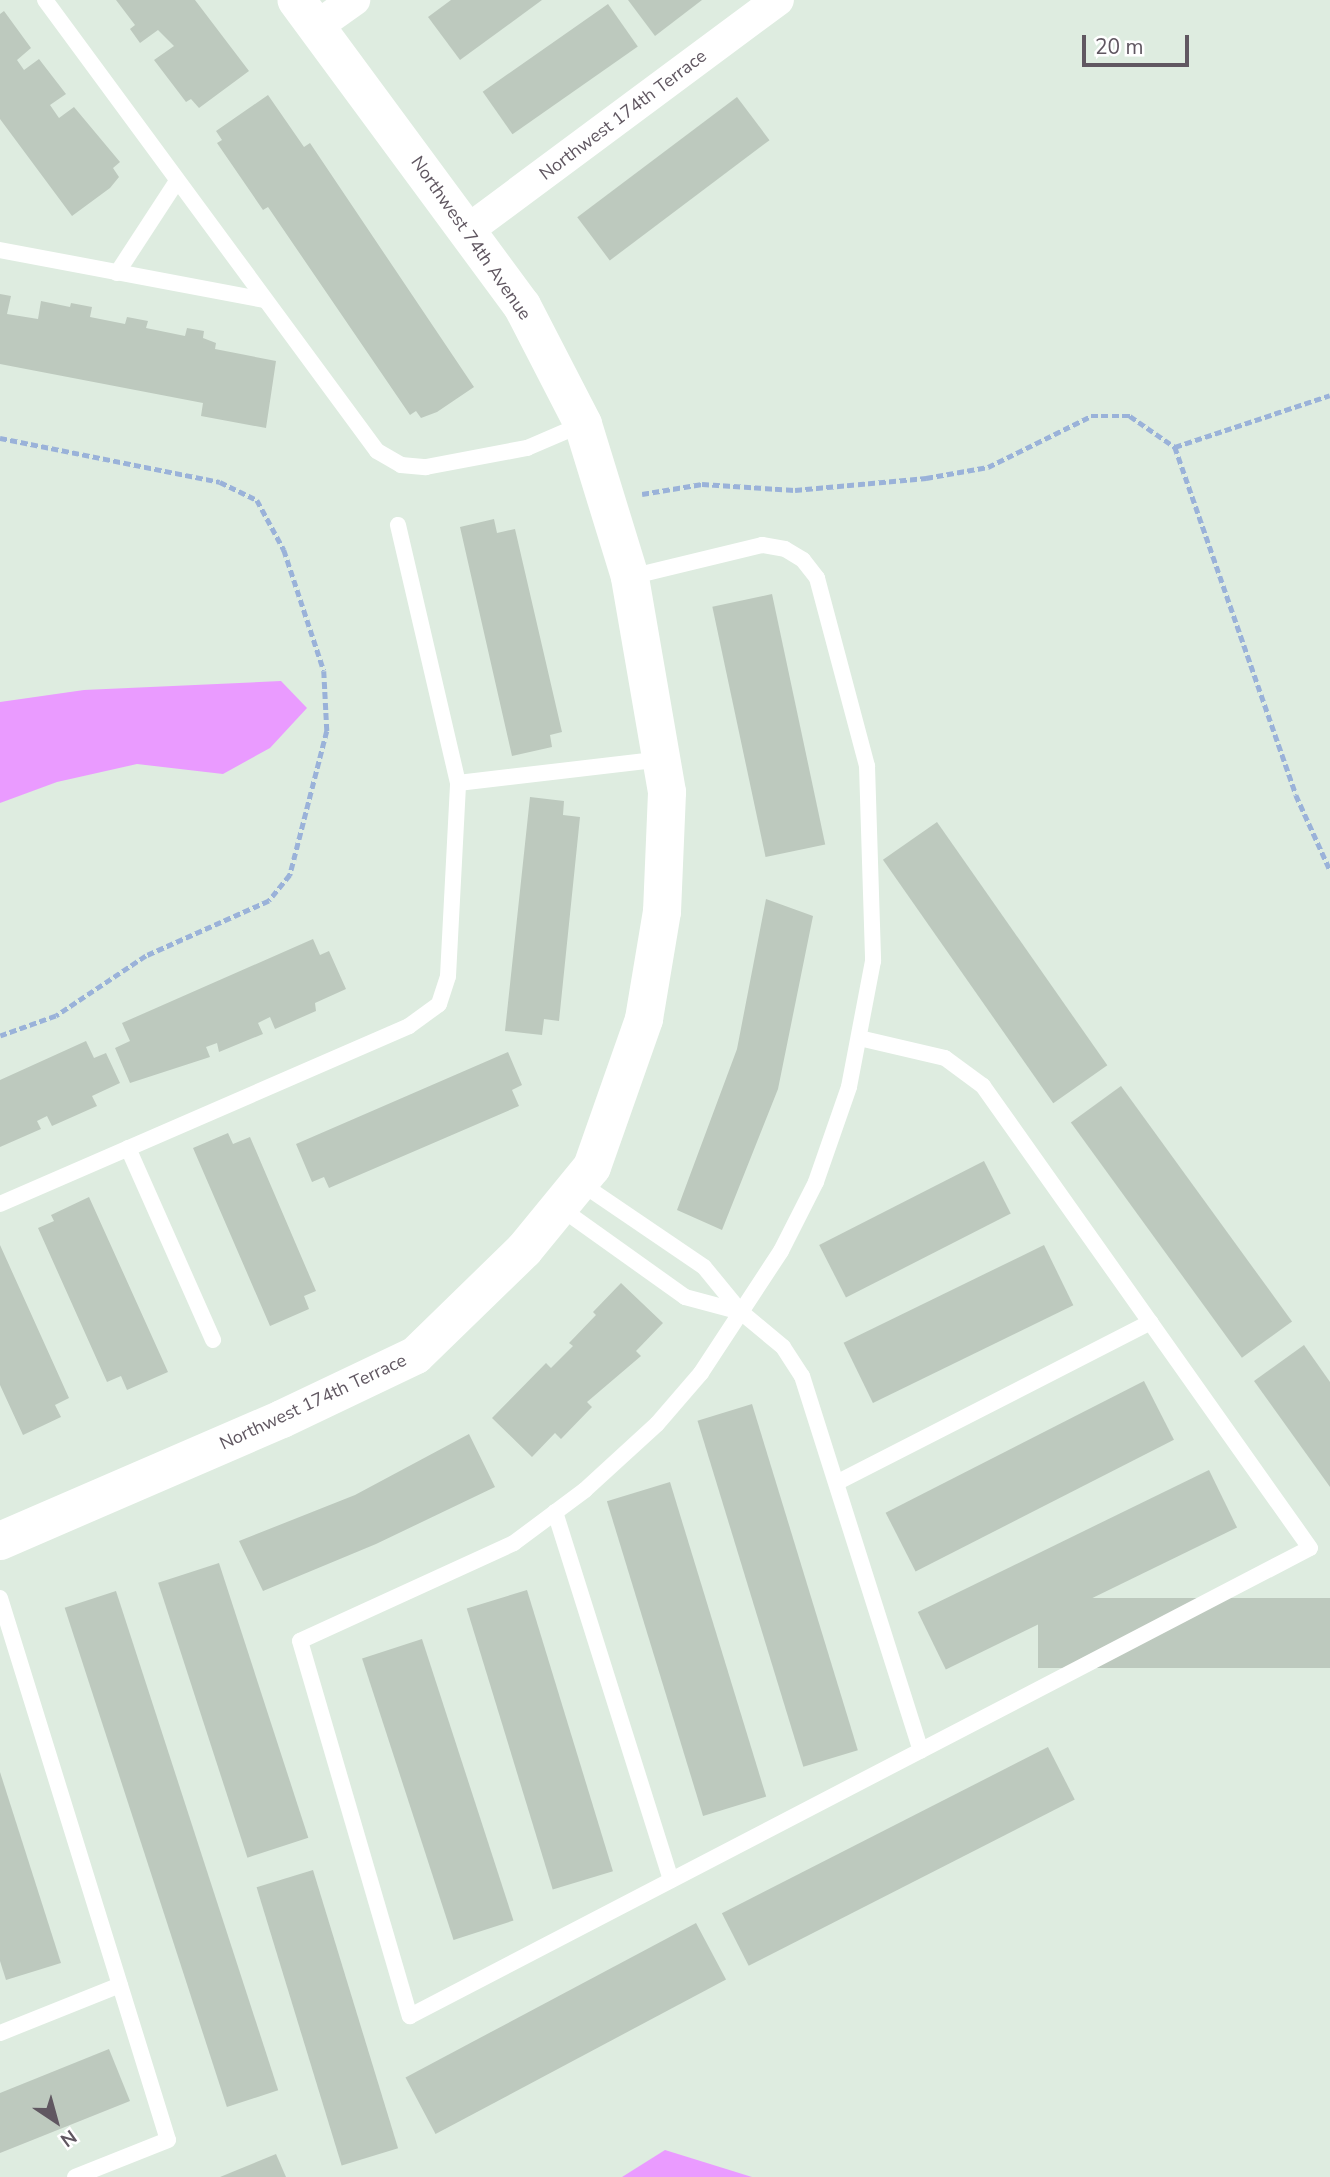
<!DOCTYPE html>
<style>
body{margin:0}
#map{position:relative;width:1330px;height:2177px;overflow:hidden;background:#deece0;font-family:"Nunito Sans",sans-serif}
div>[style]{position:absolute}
.water>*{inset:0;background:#ea9bff}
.building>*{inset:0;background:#bdc9be;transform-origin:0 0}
.path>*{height:4.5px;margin-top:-2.25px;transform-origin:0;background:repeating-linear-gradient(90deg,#9ab2d9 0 7px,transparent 0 10.5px)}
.service>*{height:16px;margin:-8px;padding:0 8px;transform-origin:8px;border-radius:8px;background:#fff}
.minor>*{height:32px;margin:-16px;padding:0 16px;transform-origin:16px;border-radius:16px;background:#fff}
.tertiary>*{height:38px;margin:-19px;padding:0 19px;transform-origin:19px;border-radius:19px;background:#fff}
span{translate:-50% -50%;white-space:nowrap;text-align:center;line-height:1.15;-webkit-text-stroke:5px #fff;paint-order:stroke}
.street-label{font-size:18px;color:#605761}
.north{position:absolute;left:21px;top:2086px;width:70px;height:70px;-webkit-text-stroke:5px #fff;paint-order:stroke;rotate:144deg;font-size:19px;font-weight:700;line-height:28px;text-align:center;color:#605761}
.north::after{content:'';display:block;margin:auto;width:24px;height:32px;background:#605761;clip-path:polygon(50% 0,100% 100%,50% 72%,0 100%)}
.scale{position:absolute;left:1082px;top:35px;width:107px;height:32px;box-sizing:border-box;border:4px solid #605761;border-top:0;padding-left:9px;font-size:21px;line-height:24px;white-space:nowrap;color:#605761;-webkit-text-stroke:5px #fff;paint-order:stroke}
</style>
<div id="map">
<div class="water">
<div style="clip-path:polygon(281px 681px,307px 708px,270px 748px,223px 774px,137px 764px,57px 782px,0 803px,0 702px,84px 690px)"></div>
<div style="clip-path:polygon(665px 2150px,752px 2177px,622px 2177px)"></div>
</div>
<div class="building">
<div style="clip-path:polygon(116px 0,195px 0,249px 71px,199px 108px,191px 99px,186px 102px,154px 60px,174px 46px,158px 30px,140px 43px,130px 29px,135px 25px)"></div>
<div style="clip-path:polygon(451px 0,542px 0,460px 60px,428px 17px)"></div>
<div style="clip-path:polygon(628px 0,702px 0,655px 36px)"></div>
<div style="left:608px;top:4px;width:52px;height:153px;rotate:55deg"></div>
<div style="clip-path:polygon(4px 11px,31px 48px,17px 60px,24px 70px,39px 59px,66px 94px,50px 105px,59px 118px,74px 107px,120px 162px,113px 168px,119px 177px,110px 188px,72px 216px,0 119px,0 14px)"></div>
<div style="clip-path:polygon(268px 95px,304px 147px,310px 143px,474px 387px,437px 412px,421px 418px,416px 411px,410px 415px,268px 207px,263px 210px,217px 143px,222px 140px,216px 131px)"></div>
<div style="left:737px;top:97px;width:54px;height:200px;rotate:53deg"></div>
<div style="clip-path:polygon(0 294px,11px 296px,7px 314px,38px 319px,41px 301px,70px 307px,71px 303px,92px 307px,90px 317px,125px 324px,127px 317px,148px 321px,146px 328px,185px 336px,187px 328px,204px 331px,203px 338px,216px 343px,215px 349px,276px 361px,266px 428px,201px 416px,203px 403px,0 364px)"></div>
<div style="clip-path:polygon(494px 519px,497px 533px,515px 529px,562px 732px,550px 735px,552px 747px,512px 756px,460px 527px)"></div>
<div style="left:772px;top:594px;width:256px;height:61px;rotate:78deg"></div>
<div style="clip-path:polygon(530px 797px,564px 801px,563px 815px,580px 817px,559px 1021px,544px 1019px,542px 1035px,505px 1031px)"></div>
<div style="left:937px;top:822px;width:297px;height:66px;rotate:55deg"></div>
<div style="clip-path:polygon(766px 899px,813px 916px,778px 1089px,722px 1230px,677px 1210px,737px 1049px)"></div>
<div style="clip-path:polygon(313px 939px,320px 955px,329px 951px,346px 989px,315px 1003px,316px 1011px,275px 1029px,270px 1017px,258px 1023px,263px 1034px,219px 1052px,217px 1043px,206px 1047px,210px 1057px,130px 1083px,115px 1048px,130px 1041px,122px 1023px)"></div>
<div style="clip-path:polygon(86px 1041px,94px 1058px,106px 1053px,120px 1083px,92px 1096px,97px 1106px,52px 1126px,47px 1116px,37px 1121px,41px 1129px,0 1147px,0 1080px)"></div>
<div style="clip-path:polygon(508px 1052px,522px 1085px,512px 1090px,519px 1106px,329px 1188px,324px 1177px,312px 1182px,296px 1144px)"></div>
<div style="left:1121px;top:1086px;width:291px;height:62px;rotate:54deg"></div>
<div style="clip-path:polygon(228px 1133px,233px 1144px,250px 1137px,316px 1291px,304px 1296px,309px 1309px,270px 1326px,193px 1148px)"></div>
<div style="left:984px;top:1161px;width:59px;height:185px;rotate:63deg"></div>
<div style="clip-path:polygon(89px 1197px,168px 1372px,127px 1390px,121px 1376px,107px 1382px,38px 1228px,54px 1221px,51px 1215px)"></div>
<div style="clip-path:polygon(0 1245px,69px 1398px,55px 1405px,61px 1417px,23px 1435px,0 1385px)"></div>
<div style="left:1044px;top:1245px;width:67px;height:223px;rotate:64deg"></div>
<div style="clip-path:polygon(621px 1283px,663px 1323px,636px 1351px,641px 1356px,587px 1402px,592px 1407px,561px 1439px,555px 1433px,532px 1457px,492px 1418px,546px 1363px,551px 1368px,573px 1346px,569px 1343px,596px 1315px,593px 1312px)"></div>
<div style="clip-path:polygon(1304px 1345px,1330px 1382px,1330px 1487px,1254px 1381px)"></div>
<div style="left:1144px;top:1381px;width:66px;height:290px;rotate:63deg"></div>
<div style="left:752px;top:1404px;width:362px;height:57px;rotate:73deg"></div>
<div style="clip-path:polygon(469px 1434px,495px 1487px,376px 1544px,263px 1591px,239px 1541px,355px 1495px)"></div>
<div style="left:1209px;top:1470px;width:64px;height:324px;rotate:64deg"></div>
<div style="left:670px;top:1482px;width:329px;height:66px;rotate:73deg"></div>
<div style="left:219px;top:1563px;width:289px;height:64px;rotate:72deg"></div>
<div style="left:527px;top:1590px;width:294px;height:63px;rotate:73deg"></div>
<div style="left:116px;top:1591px;width:525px;height:54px;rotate:72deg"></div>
<div style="left:1330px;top:1598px;width:70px;height:292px;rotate:90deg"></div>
<div style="left:422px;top:1639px;width:296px;height:63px;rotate:72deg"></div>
<div style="left:1048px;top:1747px;width:59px;height:366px;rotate:63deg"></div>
<div style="clip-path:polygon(0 1772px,61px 1963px,6px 1980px,0 1961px)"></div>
<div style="left:313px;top:1870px;width:291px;height:59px;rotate:73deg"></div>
<div style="left:696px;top:1923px;width:64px;height:329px;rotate:62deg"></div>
<div style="clip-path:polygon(109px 2049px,130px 2101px,0 2153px,0 2093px)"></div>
<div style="clip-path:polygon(276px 2154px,286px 2177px,220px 2177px)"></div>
</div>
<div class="path">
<div style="left:0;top:438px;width:224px;rotate:11.3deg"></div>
<div style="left:220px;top:482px;width:41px;rotate:25.9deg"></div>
<div style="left:257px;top:500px;width:57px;rotate:61.6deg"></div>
<div style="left:284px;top:550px;width:127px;rotate:71.7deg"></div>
<div style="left:324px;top:671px;width:60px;rotate:87.1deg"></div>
<div style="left:327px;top:731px;width:149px;rotate:104.4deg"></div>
<div style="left:290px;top:875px;width:33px;rotate:129deg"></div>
<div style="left:269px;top:901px;width:135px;rotate:155.9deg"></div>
<div style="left:146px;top:956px;width:108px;rotate:146.3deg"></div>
<div style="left:56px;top:1016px;width:59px;rotate:160.3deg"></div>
<div style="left:1175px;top:447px;width:368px;rotate:70.8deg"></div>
<div style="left:1296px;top:795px;width:82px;rotate:65.6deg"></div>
<div style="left:642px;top:494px;width:61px;rotate:-9.5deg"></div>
<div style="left:702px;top:484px;width:93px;rotate:3.7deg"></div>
<div style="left:795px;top:490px;width:132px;rotate:-5.2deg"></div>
<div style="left:926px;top:478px;width:63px;rotate:-10.1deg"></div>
<div style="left:988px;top:467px;width:115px;rotate:-26.3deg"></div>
<div style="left:1091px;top:416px;width:39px"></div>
<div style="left:1130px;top:416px;width:55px;rotate:34.6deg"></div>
<div style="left:1175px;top:447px;width:163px;rotate:-18.5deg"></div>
</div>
<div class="service">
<div style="left:45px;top:0;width:560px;rotate:53.64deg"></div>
<div style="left:377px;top:451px;width:28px;rotate:30deg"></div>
<div style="left:401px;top:465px;width:25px;rotate:5deg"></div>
<div style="left:426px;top:467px;width:103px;rotate:-10.7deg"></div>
<div style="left:527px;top:448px;width:61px;rotate:-23.2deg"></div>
<div style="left:0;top:250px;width:270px;rotate:10.7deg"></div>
<div style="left:117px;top:273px;width:110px;rotate:-56.9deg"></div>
<div style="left:630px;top:577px;width:136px;rotate:-13.6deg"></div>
<div style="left:762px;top:545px;width:23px;rotate:10deg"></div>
<div style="left:785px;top:549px;width:21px;rotate:31deg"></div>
<div style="left:803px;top:560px;width:23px;rotate:52deg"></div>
<div style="left:817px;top:578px;width:195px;rotate:75.1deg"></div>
<div style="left:867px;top:766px;width:195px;rotate:88.2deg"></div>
<div style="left:873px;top:961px;width:128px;rotate:100.8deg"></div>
<div style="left:849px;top:1087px;width:101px;rotate:109.2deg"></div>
<div style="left:816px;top:1182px;width:77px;rotate:116.9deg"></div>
<div style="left:781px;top:1251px;width:146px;rotate:123.3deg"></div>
<div style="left:701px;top:1373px;width:67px;rotate:130.8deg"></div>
<div style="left:657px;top:1424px;width:98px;rotate:137.5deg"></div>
<div style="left:585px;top:1490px;width:89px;rotate:143.3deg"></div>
<div style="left:514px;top:1543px;width:235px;rotate:155.4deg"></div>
<div style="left:300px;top:1641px;width:391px;rotate:73.7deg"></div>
<div style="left:410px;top:2016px;width:1014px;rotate:-27.47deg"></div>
<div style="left:1310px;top:1548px;width:566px;rotate:-125.29deg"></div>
<div style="left:983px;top:1086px;width:47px;rotate:-143.6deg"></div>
<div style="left:945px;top:1058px;width:88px;rotate:-166.9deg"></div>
<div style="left:458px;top:783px;width:204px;rotate:-6.7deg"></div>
<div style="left:128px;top:1148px;width:210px;rotate:66.1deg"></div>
<div style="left:579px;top:1182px;width:151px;rotate:34.2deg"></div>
<div style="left:704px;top:1267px;width:58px;rotate:50.6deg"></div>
<div style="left:741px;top:1312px;width:55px;rotate:39.8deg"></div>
<div style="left:783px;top:1347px;width:35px;rotate:57deg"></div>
<div style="left:802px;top:1376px;width:393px;rotate:72.4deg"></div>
<div style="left:0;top:1204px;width:446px;rotate:-23.5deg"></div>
<div style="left:409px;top:1026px;width:37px;rotate:-36deg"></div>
<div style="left:439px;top:1004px;width:29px;rotate:-72deg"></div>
<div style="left:448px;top:976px;width:193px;rotate:-87deg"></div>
<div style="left:458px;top:783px;width:265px;rotate:-103.1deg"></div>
<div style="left:559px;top:1207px;width:155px;rotate:35.5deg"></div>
<div style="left:685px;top:1297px;width:58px;rotate:15deg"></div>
<div style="left:838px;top:1482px;width:351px;rotate:-27.1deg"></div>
<div style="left:555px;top:1512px;width:386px;rotate:72.5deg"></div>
<div style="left:0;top:1598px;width:567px;rotate:72.78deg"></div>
<div style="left:168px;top:2140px;width:100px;rotate:158.3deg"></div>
<div style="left:0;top:2033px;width:129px;rotate:-21.8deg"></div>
</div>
<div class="minor">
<div style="left:316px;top:27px;width:47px;rotate:-35.4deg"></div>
<div style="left:468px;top:230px;width:386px;rotate:-36.6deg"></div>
</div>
<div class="tertiary">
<div style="left:0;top:1541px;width:307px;rotate:-23.4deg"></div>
<div style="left:282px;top:1419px;width:148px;rotate:-25.5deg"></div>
<div style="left:416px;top:1355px;width:151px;rotate:-44.2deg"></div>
<div style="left:524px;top:1250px;width:107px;rotate:-50.7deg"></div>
<div style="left:592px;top:1167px;width:157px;rotate:-70.6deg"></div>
<div style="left:644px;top:1019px;width:109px;rotate:-80.5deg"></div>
<div style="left:662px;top:912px;width:120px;rotate:-87.6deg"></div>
<div style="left:667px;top:792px;width:218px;rotate:-99.8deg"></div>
<div style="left:630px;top:577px;width:160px;rotate:-107.1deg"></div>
<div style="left:583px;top:424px;width:133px;rotate:-117.3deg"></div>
<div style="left:522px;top:306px;width:380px;rotate:-126.4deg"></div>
</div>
<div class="street-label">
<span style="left:623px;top:115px;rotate:-37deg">Northwest 174th Terrace</span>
<span style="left:471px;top:238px;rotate:55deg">Northwest 74th Avenue</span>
<span style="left:313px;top:1402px;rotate:-25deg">Northwest 174th Terrace</span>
</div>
<div class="north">N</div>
<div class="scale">20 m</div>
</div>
